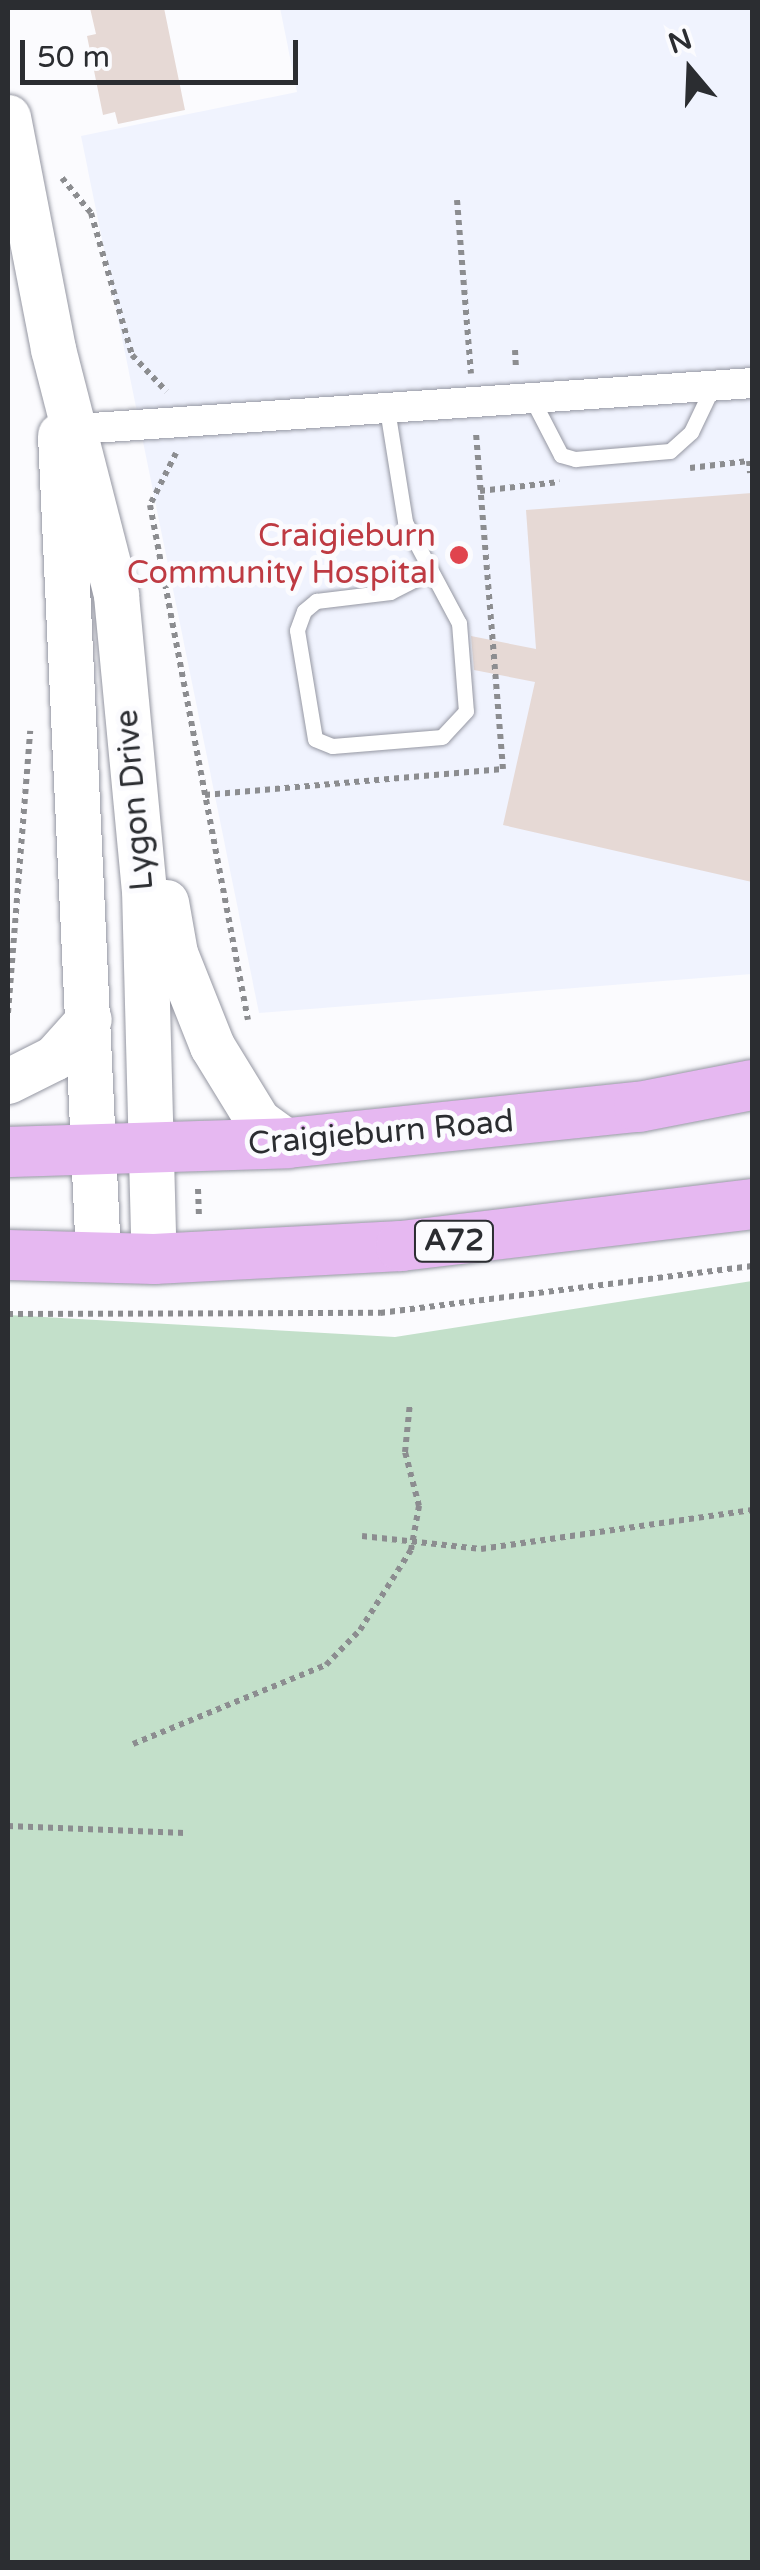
<!DOCTYPE html>
<style>
body{margin:0}
#map{position:relative;width:760px;height:2570px;overflow:hidden;background:#fbfbfe;font-family:"Varela Round",sans-serif}
div>[style]{position:absolute}
.built>*{inset:0;background:#f0f3fe}
.green>*{inset:0;background:#c3e0ca}
.building>*{inset:0;background:#e6d9d5}
.path>*{height:6px;margin-top:-3px;transform-origin:0;background:repeating-linear-gradient(90deg,#8c8d90 0 5px,transparent 0 10px)}
.roads{filter:drop-shadow(0 0 2px #9597a2) drop-shadow(0 0 2px #9597a2)}
.lane>*{height:15px;margin:-7.5px;padding:0 7.5px;transform-origin:7.5px;border-radius:7.5px;background:#fff}
.street>*{height:30px;margin:-15px;padding:0 15px;transform-origin:15px;border-radius:15px;background:#fff}
.secondary>*{height:45px;margin:-22.5px;padding:0 22.5px;transform-origin:22.5px;border-radius:22.5px;background:#fff}
.primary>*{height:50px;margin:-25px;padding:0 25px;transform-origin:25px;border-radius:25px;background:#e6b8f1}
.dots>*{width:28px;height:28px;translate:-50% -50%;box-sizing:border-box;border:5px solid #fbfbfe;border-radius:50%}
span{translate:-50% -50%;white-space:nowrap;text-align:center;line-height:1.15;-webkit-text-stroke:10px #fbfbfe;paint-order:stroke}
.shield-label span{padding:2px 8px;background:#fbfbfe;border:2px solid;border-radius:8px;-webkit-text-stroke-width:0}
.shield-label{font-size:30px;color:#2b2d31;font-weight:700}
.health-label{font-size:32px;color:#be3a42}
.right{translate:-100% -50%;text-align:right}
.street-label{font-size:32px;color:#2b2d31}
.frame{position:absolute;inset:0;border:10px solid #2b2d31;pointer-events:none}
.north{position:absolute;left:640px;top:20px;width:100px;height:100px;-webkit-text-stroke:8px #fbfbfe;paint-order:stroke;rotate:341deg;font-size:28px;font-weight:700;line-height:40px;text-align:center;color:#2b2d31}
.north::after{content:'';display:block;margin:auto;width:35px;height:45px;background:#2b2d31;clip-path:polygon(50% 0,100% 100%,50% 72%,0 100%)}
.scale{position:absolute;left:20px;top:40px;width:278px;height:45px;box-sizing:border-box;border:5px solid #2b2d31;border-top:0;padding-left:12px;font-size:30px;line-height:35px;white-space:nowrap;color:#2b2d31;-webkit-text-stroke:8px #fbfbfe;paint-order:stroke}
</style>
<div id="map">
<div class="built">
<div style="clip-path:polygon(280px 8px,752px 8px,752px 974px,259px 1013px,81px 136px,297px 92px)"></div>
</div>
<div class="green">
<div style="clip-path:polygon(752px 1281px,752px 2562px,8px 2562px,8px 1315px,395px 1337px)"></div>
</div>
<div class="building">
<div style="clip-path:polygon(90px 8px,164px 8px,185px 110px,118px 124px,115px 112px,103px 115px,87px 36px,96px 34px)"></div>
<div style="clip-path:polygon(752px 493px,752px 882px,503px 825px,535px 682px,474px 670px,471px 636px,536px 649px,526px 510px)"></div>
</div>
<div class="path">
<div style="left:62px;top:178px;width:45px;rotate:50.4deg"></div>
<div style="left:91px;top:213px;width:148px;rotate:73.9deg"></div>
<div style="left:132px;top:355px;width:50px;rotate:46.6deg"></div>
<div style="left:457px;top:200px;width:174px;rotate:85.4deg"></div>
<div style="left:515px;top:350px;width:19px;rotate:87deg"></div>
<div style="left:176px;top:453px;width:58px;rotate:116.6deg"></div>
<div style="left:150px;top:505px;width:524px;rotate:79.23deg"></div>
<div style="left:690px;top:468px;width:59px;rotate:-6.8deg"></div>
<div style="left:749px;top:461px;width:12px;rotate:85deg"></div>
<div style="left:480px;top:491px;width:80px;rotate:-6.5deg"></div>
<div style="left:205px;top:795px;width:299px;rotate:-5deg"></div>
<div style="left:503px;top:769px;width:339px;rotate:-94.6deg"></div>
<div style="left:8px;top:1013px;width:283px;rotate:-85.5deg"></div>
<div style="left:198px;top:1189px;width:28px;rotate:88deg"></div>
<div style="left:8px;top:1314px;width:372px;rotate:-0.2deg"></div>
<div style="left:380px;top:1313px;width:375px;rotate:-7.2deg"></div>
<div style="left:362px;top:1536px;width:120px;rotate:6.2deg"></div>
<div style="left:481px;top:1549px;width:274px;rotate:-8.2deg"></div>
<div style="left:133px;top:1744px;width:209px;rotate:-22.3deg"></div>
<div style="left:326px;top:1665px;width:49px;rotate:-45.8deg"></div>
<div style="left:360px;top:1630px;width:95px;rotate:-57.5deg"></div>
<div style="left:411px;top:1550px;width:45px;rotate:-79.7deg"></div>
<div style="left:419px;top:1506px;width:56px;rotate:-104.5deg"></div>
<div style="left:405px;top:1452px;width:49px;rotate:-84.2deg"></div>
<div style="left:8px;top:1826px;width:177px;rotate:2.3deg"></div>
</div>
<div class="roads">
<div class="lane">
<div style="left:532px;top:399px;width:63px;rotate:62.6deg"></div>
<div style="left:561px;top:455px;width:15px;rotate:16deg"></div>
<div style="left:575px;top:459px;width:95px;rotate:-4.8deg"></div>
<div style="left:670px;top:451px;width:28px;rotate:-42deg"></div>
<div style="left:691px;top:432px;width:51px;rotate:-64.4deg"></div>
<div style="left:387px;top:409px;width:114px;rotate:80.9deg"></div>
<div style="left:405px;top:522px;width:115px;rotate:61.9deg"></div>
<div style="left:459px;top:623px;width:88px;rotate:85.5deg"></div>
<div style="left:466px;top:711px;width:35px;rotate:133deg"></div>
<div style="left:442px;top:737px;width:110px;rotate:175.3deg"></div>
<div style="left:332px;top:746px;width:18px;rotate:-158deg"></div>
<div style="left:315px;top:739px;width:110px;rotate:-99.4deg"></div>
<div style="left:297px;top:630px;width:20px;rotate:-70deg"></div>
<div style="left:304px;top:611px;width:16px;rotate:-40deg"></div>
<div style="left:316px;top:601px;width:75px;rotate:-6.9deg"></div>
<div style="left:390px;top:592px;width:44px;rotate:-27.1deg"></div>
</div>
<div class="street">
<div style="left:78px;top:429px;width:676px;rotate:-3.9deg"></div>
</div>
<div class="secondary">
<div style="left:8px;top:117px;width:236px;rotate:79deg"></div>
<div style="left:53px;top:349px;width:254px;rotate:75.6deg"></div>
<div style="left:116px;top:595px;width:295px;rotate:84.6deg"></div>
<div style="left:144px;top:889px;width:370px;rotate:88.5deg"></div>
<div style="left:60px;top:435px;width:823px;rotate:87.35deg"></div>
<div style="left:166px;top:902px;width:52px;rotate:80deg"></div>
<div style="left:175px;top:953px;width:100px;rotate:68.3deg"></div>
<div style="left:212px;top:1046px;width:88px;rotate:58.5deg"></div>
<div style="left:258px;top:1121px;width:37px;rotate:36deg"></div>
<div style="left:8px;top:1081px;width:51px;rotate:-26.6deg"></div>
<div style="left:54px;top:1058px;width:52px;rotate:-48.1deg"></div>
</div>
<div class="primary">
<div style="left:8px;top:1152px;width:280px;rotate:-1.8deg"></div>
<div style="left:288px;top:1143px;width:353px;rotate:-5.9deg"></div>
<div style="left:639px;top:1107px;width:115px;rotate:-11deg"></div>
<div style="left:8px;top:1255px;width:146px;rotate:1.6deg"></div>
<div style="left:154px;top:1259px;width:247px;rotate:-3deg"></div>
<div style="left:401px;top:1246px;width:354px;rotate:-6.8deg"></div>
</div>
</div>
<div class="dots">
<div style="left:459px;top:555px;background:#e0444e"></div>
</div>
<div class="shield-label">
<span style="left:454px;top:1241px">A72</span>
</div>
<div class="health-label">
<span class="right" style="left:436px;top:555px">Craigieburn<br>Community Hospital</span>
</div>
<div class="street-label">
<span style="left:135px;top:800px;rotate:-95deg">Lygon Drive</span>
<span style="left:381px;top:1133px;rotate:-5deg">Craigieburn Road</span>
</div>
<div class="frame"></div>
<div class="north">N</div>
<div class="scale">50 m</div>
</div>
